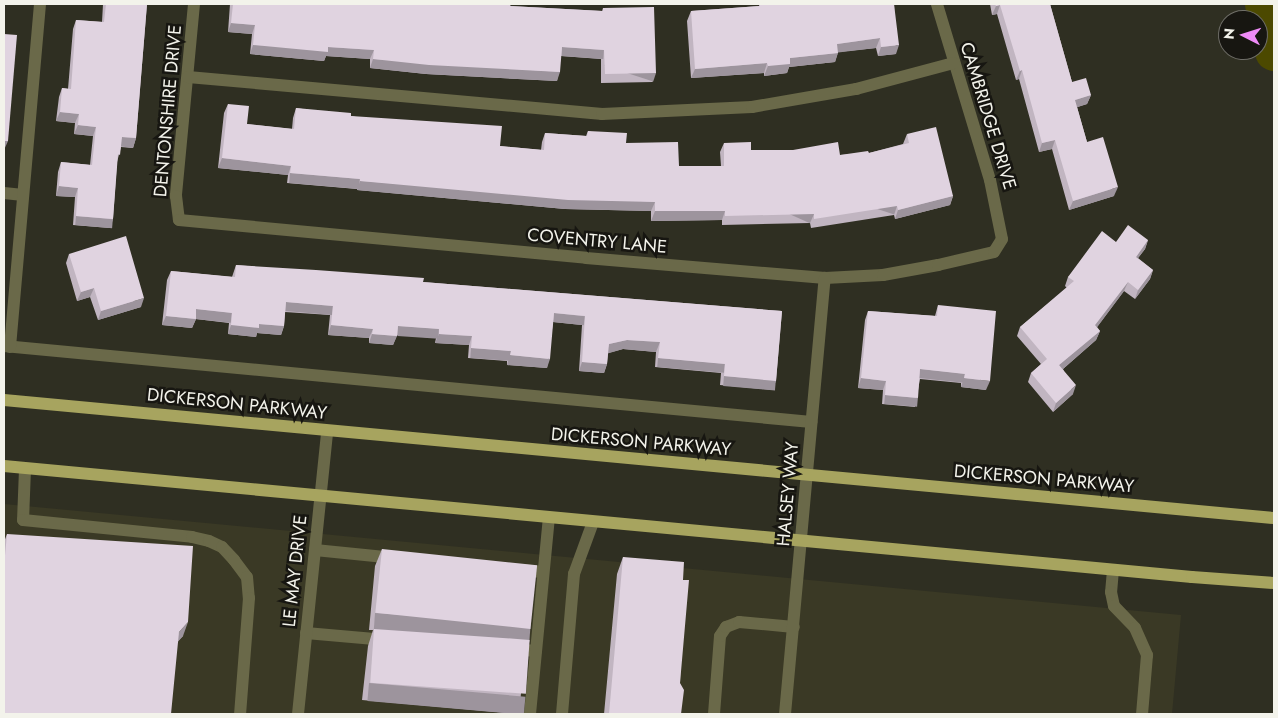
<!DOCTYPE html>
<style>
body{margin:0}
#map{position:relative;width:1278px;height:718px;overflow:hidden;background:#2f2f22;font-family:Jost,sans-serif}
div>[style]{position:absolute}
.built>*{inset:0;background:#3a3925}
.river>*{height:38px;margin:-19px;padding:0 19px;transform-origin:19px;border-radius:19px;background:#4c4900}
.minor>*{height:12px;margin:-6px;padding:0 6px;transform-origin:6px;border-radius:6px;background:#6a6949}
.major>*{height:12px;margin:-6px;padding:0 6px;transform-origin:6px;border-radius:6px;background:#a7a45f}
.wall>*{inset:0;background:#c1b5c1}
.shaded-wall>*{inset:0;background:#9d949d;transform-origin:0 0}
.building>*{inset:0;background:#e0d3e0;transform-origin:0 0}
span{translate:-50% -50%;white-space:nowrap;text-align:center;line-height:1.15;-webkit-text-stroke:5px #171611;paint-order:stroke}
.street-label{font-size:18px;color:#f3f3eb}
.frame{position:absolute;inset:0;border:5px solid #f3f3eb;pointer-events:none}
.north{position:absolute;left:1218px;top:10px;width:50px;height:50px;box-sizing:border-box;background:#171611;border:1px solid #6f6e68;border-radius:50%;rotate:275deg;font-size:14px;font-weight:700;line-height:20px;text-align:center;color:#f3f3eb}
.north::after{content:'';display:block;margin:auto;width:18px;height:22px;background:#ef8bf7;clip-path:polygon(50% 0,100% 100%,50% 72%,0 100%)}
</style>
<div id="map">
<div class="built">
<div style="clip-path:polygon(4px 504px,1181px 615px,1172px 714px,4px 714px)"></div>
</div>
<div class="river">
<div style="left:1264px;top:4px;width:49px;rotate:78.2deg"></div>
</div>
<div class="minor">
<div style="left:194px;top:4px;width:193px;rotate:95.4deg"></div>
<div style="left:176px;top:196px;width:24px;rotate:83deg"></div>
<div style="left:179px;top:220px;width:409px;rotate:5.3deg"></div>
<div style="left:586px;top:258px;width:240px;rotate:4.8deg"></div>
<div style="left:825px;top:278px;width:58px;rotate:-3deg"></div>
<div style="left:883px;top:275px;width:56px;rotate:-10.3deg"></div>
<div style="left:938px;top:265px;width:57px;rotate:-13.1deg"></div>
<div style="left:994px;top:252px;width:15px;rotate:-58deg"></div>
<div style="left:1002px;top:239px;width:60px;rotate:-101.5deg"></div>
<div style="left:990px;top:180px;width:184px;rotate:-106.8deg"></div>
<div style="left:188px;top:77px;width:416px;rotate:5.1deg"></div>
<div style="left:602px;top:114px;width:150px;rotate:-2.7deg"></div>
<div style="left:752px;top:107px;width:106px;rotate:-9.8deg"></div>
<div style="left:856px;top:89px;width:101px;rotate:-14.9deg"></div>
<div style="left:4px;top:193px;width:19px;rotate:6deg"></div>
<div style="left:4px;top:346px;width:811px;rotate:5.38deg"></div>
<div style="left:10px;top:347px;width:344px;rotate:-85deg"></div>
<div style="left:25px;top:469px;width:51px;rotate:92.2deg"></div>
<div style="left:23px;top:520px;width:170px;rotate:5.7deg"></div>
<div style="left:192px;top:537px;width:17px;rotate:13deg"></div>
<div style="left:209px;top:541px;width:14px;rotate:25deg"></div>
<div style="left:222px;top:547px;width:18px;rotate:47deg"></div>
<div style="left:234px;top:560px;width:21px;rotate:53deg"></div>
<div style="left:247px;top:577px;width:21px;rotate:85deg"></div>
<div style="left:249px;top:598px;width:116px;rotate:94.4deg"></div>
<div style="left:315px;top:550px;width:80px;rotate:5.7deg"></div>
<div style="left:519px;top:570px;width:24px;rotate:5deg"></div>
<div style="left:1113px;top:570px;width:22px;rotate:95deg"></div>
<div style="left:1111px;top:592px;width:14px;rotate:78deg"></div>
<div style="left:1114px;top:606px;width:30px;rotate:46deg"></div>
<div style="left:1135px;top:628px;width:30px;rotate:66deg"></div>
<div style="left:1147px;top:655px;width:59px;rotate:94.8deg"></div>
<div style="left:306px;top:633px;width:80px;rotate:5deg"></div>
<div style="left:513px;top:649px;width:23px;rotate:5deg"></div>
<div style="left:298px;top:714px;width:284px;rotate:-84.1deg"></div>
<div style="left:530px;top:714px;width:197px;rotate:-84.5deg"></div>
<div style="left:562px;top:714px;width:141px;rotate:-85.1deg"></div>
<div style="left:574px;top:574px;width:55px;rotate:-69.9deg"></div>
<div style="left:714px;top:714px;width:78px;rotate:-85.6deg"></div>
<div style="left:720px;top:636px;width:11px;rotate:-56deg"></div>
<div style="left:726px;top:627px;width:14px;rotate:-21deg"></div>
<div style="left:739px;top:622px;width:55px;rotate:5.2deg"></div>
<div style="left:785px;top:714px;width:438px;rotate:-84.8deg"></div>
</div>
<div class="major">
<div style="left:4px;top:400px;width:1275px;rotate:5.31deg"></div>
<div style="left:4px;top:466px;width:1193px;rotate:5.34deg"></div>
<div style="left:1192px;top:577px;width:82px;rotate:4.2deg"></div>
</div>
<div class="wall">
<div style="clip-path:polygon(103px 4px,147px 4px,136px 138px,133px 148px,121px 147px,117px 162px,113px 219px,110px 228px,73px 225px,75px 197px,56px 196px,58px 172px,61px 162px,90px 165px,93px 136px,74px 134px,75px 123px,56px 121px,59px 97px,62px 88px,68px 89px,73px 29px,76px 20px,102px 22px)"></div>
<div style="clip-path:polygon(230px 4px,511px 4px,510px 6px,602px 11px,603px 8px,653px 82px,601px 83px,601px 59px,561px 56px,557px 81px,426px 74px,370px 68px,370px 59px,326px 56px,324px 61px,250px 54px,252px 34px,228px 32px)"></div>
<div style="clip-path:polygon(759px 4px,894px 4px,896px 54px,878px 56px,876px 48px,838px 52px,835px 62px,789px 67px,787px 73px,764px 76px,764px 73px,691px 78px,687px 21px,691px 11px,759px 6px)"></div>
<div style="clip-path:polygon(990px 4px,1050px 4px,1072px 82px,1091px 95px,1087px 104px,1077px 107px,1087px 142px,1114px 196px,1069px 210px,1052px 149px,1039px 152px,1019px 79px,1016px 80px,997px 14px,992px 15px)"></div>
<div style="clip-path:polygon(228px 104px,247px 124px,292px 129px,293px 118px,296px 108px,351px 116px,500px 146px,541px 150px,542px 142px,545px 133px,586px 136px,588px 131px,626px 143px,679px 166px,721px 166px,720px 152px,724px 143px,751px 150px,840px 155px,869px 153px,903px 144px,907px 134px,953px 196px,950px 205px,895px 219px,894px 215px,811px 228px,810px 223px,722px 225px,722px 220px,651px 221px,651px 211px,565px 209px,357px 190px,357px 189px,287px 183px,288px 175px,218px 168px,224px 113px)"></div>
<div style="clip-path:polygon(1148px 240px,1145px 249px,1138px 258px,1153px 270px,1150px 279px,1135px 299px,1124px 291px,1097px 327px,1100px 331px,1096px 340px,1063px 369px,1073px 394px,1053px 412px,1028px 382px,1031px 373px,1041px 364px,1017px 336px,1020px 327px,1067px 288px,1065px 286px,1068px 277px,1116px 242px)"></div>
<div style="clip-path:polygon(69px 254px,141px 307px,98px 320px,90px 297px,77px 301px,66px 263px)"></div>
<div style="clip-path:polygon(236px 265px,423px 282px,782px 311px,776px 381px,772px 390px,720px 385px,721px 373px,655px 367px,656px 352px,623px 349px,608px 353px,607px 364px,604px 373px,579px 371px,582px 325px,553px 322px,547px 368px,507px 365px,507px 361px,468px 358px,469px 345px,435px 343px,436px 338px,397px 335px,393px 345px,369px 343px,369px 338px,328px 335px,330px 315px,285px 312px,284px 326px,281px 335px,257px 333px,256px 337px,228px 334px,229px 323px,196px 319px,192px 328px,162px 325px,167px 280px,171px 271px,232px 277px)"></div>
<div style="clip-path:polygon(938px 305px,986px 390px,961px 387px,961px 383px,920px 379px,915px 407px,882px 404px,883px 390px,858px 388px,865px 320px,868px 311px,935px 316px)"></div>
<div style="clip-path:polygon(7px 534px,183px 636px,178px 641px,4px 714px,4px 542px)"></div>
<div style="clip-path:polygon(382px 549px,526px 641px,519px 714px,362px 700px,368px 646px,373px 630px,369px 630px,375px 566px)"></div>
<div style="clip-path:polygon(623px 557px,683px 580px,680px 683px,681px 714px,604px 714px,617px 574px)"></div>
</div>
<div class="shaded-wall">
<div style="clip-path:polygon(1000px 5px,997px 14px,992px 15px,996px 6px)"></div>
<div style="clip-path:polygon(231px 23px,255px 25px,252px 34px,228px 32px)"></div>
<div style="clip-path:polygon(880px 38px,876px 48px,834px 53px,837px 44px)"></div>
<div style="clip-path:polygon(253px 45px,328px 47px,374px 50px,370px 59px,326px 56px,324px 61px,250px 54px)"></div>
<div style="clip-path:polygon(899px 45px,896px 54px,878px 56px,881px 47px)"></div>
<div style="left:562px;top:47px;width:42px;height:9px;rotate:4deg"></div>
<div style="clip-path:polygon(838px 53px,835px 62px,789px 67px,787px 73px,764px 76px,768px 66px,790px 58px)"></div>
<div style="clip-path:polygon(373px 59px,560px 72px,557px 81px,426px 74px,370px 68px)"></div>
<div style="clip-path:polygon(767px 63px,764px 73px,691px 78px,695px 69px)"></div>
<div style="clip-path:polygon(1022px 70px,1019px 79px,1016px 80px,1020px 71px)"></div>
<div style="left:656px;top:73px;width:9px;height:51px;rotate:108deg"></div>
<div style="clip-path:polygon(1091px 95px,1087px 104px,1072px 109px,1075px 100px)"></div>
<div style="clip-path:polygon(60px 112px,79px 114px,75px 123px,56px 121px)"></div>
<div style="clip-path:polygon(78px 125px,96px 127px,93px 136px,74px 134px)"></div>
<div style="clip-path:polygon(122px 137px,136px 138px,133px 148px,118px 146px)"></div>
<div style="clip-path:polygon(1055px 140px,1052px 149px,1039px 152px,1042px 143px)"></div>
<div style="clip-path:polygon(4px 141px,8px 141px,4px 150px)"></div>
<div style="clip-path:polygon(222px 158px,291px 166px,288px 175px,218px 168px)"></div>
<div style="left:290px;top:173px;width:70px;height:10px;rotate:5deg"></div>
<div style="clip-path:polygon(360px 181px,655px 202px,651px 211px,565px 209px,357px 190px)"></div>
<div style="clip-path:polygon(59px 186px,78px 188px,75px 197px,56px 196px)"></div>
<div style="clip-path:polygon(1118px 187px,1114px 196px,1069px 210px,1073px 201px)"></div>
<div style="clip-path:polygon(953px 196px,950px 205px,895px 219px,898px 210px)"></div>
<div style="left:897px;top:206px;width:9px;height:84px;rotate:108deg"></div>
<div style="clip-path:polygon(655px 211px,725px 211px,722px 220px,651px 221px)"></div>
<div style="left:814px;top:214px;width:10px;height:89px;rotate:114deg"></div>
<div style="left:76px;top:216px;width:37px;height:9px;rotate:5deg"></div>
<div style="clip-path:polygon(1148px 240px,1145px 249px,1132px 266px,1136px 257px)"></div>
<div style="clip-path:polygon(1153px 270px,1150px 279px,1135px 299px,1138px 290px)"></div>
<div style="clip-path:polygon(1128px 282px,1124px 291px,1092px 334px,1095px 325px)"></div>
<div style="clip-path:polygon(94px 288px,90px 297px,77px 301px,81px 292px)"></div>
<div style="clip-path:polygon(144px 298px,141px 307px,98px 320px,101px 311px)"></div>
<div style="left:286px;top:302px;width:47px;height:9px;rotate:5deg"></div>
<div style="left:196px;top:309px;width:36px;height:10px;rotate:6deg"></div>
<div style="left:554px;top:313px;width:31px;height:9px;rotate:6deg"></div>
<div style="clip-path:polygon(166px 316px,196px 319px,192px 328px,162px 325px)"></div>
<div style="clip-path:polygon(259px 324px,284px 326px,281px 335px,257px 333px,256px 337px,228px 334px,231px 325px)"></div>
<div style="clip-path:polygon(331px 325px,373px 329px,369px 338px,328px 335px)"></div>
<div style="left:398px;top:326px;width:41px;height:10px;rotate:4deg"></div>
<div style="clip-path:polygon(1100px 331px,1096px 340px,1056px 375px,1059px 365px)"></div>
<div style="clip-path:polygon(372px 334px,397px 336px,393px 345px,369px 343px)"></div>
<div style="clip-path:polygon(439px 334px,472px 336px,469px 345px,435px 343px)"></div>
<div style="clip-path:polygon(627px 340px,660px 342px,656px 352px,623px 349px,606px 354px,609px 344px)"></div>
<div style="left:471px;top:348px;width:40px;height:10px;rotate:4deg"></div>
<div style="clip-path:polygon(510px 355px,550px 359px,547px 368px,507px 365px)"></div>
<div style="left:658px;top:358px;width:67px;height:9px;rotate:5deg"></div>
<div style="clip-path:polygon(582px 362px,607px 364px,604px 373px,579px 371px)"></div>
<div style="left:920px;top:369px;width:45px;height:9px;rotate:6deg"></div>
<div style="left:724px;top:376px;width:52px;height:10px;rotate:5deg"></div>
<div style="clip-path:polygon(861px 378px,886px 381px,883px 390px,858px 388px)"></div>
<div style="clip-path:polygon(964px 378px,990px 381px,986px 390px,961px 387px)"></div>
<div style="clip-path:polygon(1076px 385px,1073px 394px,1053px 412px,1056px 403px)"></div>
<div style="left:885px;top:395px;width:33px;height:9px;rotate:5deg"></div>
<div style="left:375px;top:613px;width:156px;height:18px;rotate:4deg"></div>
<div style="clip-path:polygon(188px 622px,183px 636px,174px 646px,179px 632px)"></div>
<div style="left:369px;top:683px;width:157px;height:18px;rotate:5deg"></div>
</div>
<div class="building">
<div style="clip-path:polygon(106px 4px,147px 4px,136px 138px,122px 137px,120px 155px,118px 154px,113px 219px,76px 216px,78px 188px,59px 186px,61px 162px,92px 165px,96px 127px,78px 125px,79px 114px,60px 112px,62px 88px,71px 89px,76px 20px,104px 22px)"></div>
<div style="clip-path:polygon(233px 4px,511px 4px,510px 6px,603px 11px,603px 8px,654px 7px,656px 73px,605px 74px,604px 50px,562px 47px,560px 72px,429px 65px,373px 59px,374px 50px,328px 47px,328px 52px,253px 45px,255px 25px,231px 23px)"></div>
<div style="clip-path:polygon(760px 4px,894px 4px,899px 45px,881px 47px,880px 38px,837px 44px,838px 53px,790px 58px,790px 64px,768px 66px,767px 63px,695px 69px,691px 11px,760px 6px)"></div>
<div style="clip-path:polygon(995px 4px,1050px 4px,1072px 82px,1086px 78px,1091px 95px,1075px 100px,1087px 142px,1103px 137px,1118px 187px,1073px 201px,1055px 140px,1042px 143px,1022px 70px,1020px 71px,1000px 5px,996px 6px)"></div>
<div style="clip-path:polygon(4px 34px,17px 35px,8px 141px,4px 141px)"></div>
<div style="clip-path:polygon(228px 104px,249px 106px,247px 124px,294px 129px,296px 108px,351px 113px,351px 116px,502px 126px,500px 146px,544px 150px,545px 133px,587px 136px,588px 131px,627px 133px,626px 143px,678px 142px,679px 166px,724px 166px,724px 143px,751px 142px,751px 150px,793px 150px,838px 142px,840px 155px,868px 151px,869px 153px,909px 143px,907px 134px,936px 127px,953px 196px,898px 210px,897px 206px,814px 219px,814px 214px,725px 216px,725px 211px,655px 211px,655px 202px,568px 200px,360px 181px,360px 179px,290px 173px,291px 166px,222px 158px)"></div>
<div style="clip-path:polygon(1128px 225px,1148px 240px,1136px 257px,1153px 270px,1138px 290px,1128px 282px,1095px 325px,1100px 331px,1059px 365px,1076px 385px,1056px 403px,1031px 373px,1047px 359px,1020px 327px,1074px 281px,1068px 277px,1102px 231px,1116px 242px)"></div>
<div style="clip-path:polygon(126px 236px,144px 298px,101px 311px,94px 288px,81px 292px,69px 254px)"></div>
<div style="clip-path:polygon(236px 265px,316px 270px,424px 278px,423px 282px,782px 311px,776px 381px,724px 376px,725px 364px,658px 358px,660px 342px,627px 340px,609px 344px,607px 364px,582px 362px,585px 316px,554px 313px,550px 359px,510px 355px,511px 351px,471px 348px,472px 336px,439px 334px,439px 329px,398px 326px,397px 336px,372px 334px,373px 329px,331px 325px,333px 306px,286px 302px,284px 326px,259px 324px,259px 328px,231px 325px,232px 313px,196px 309px,196px 319px,166px 316px,171px 271px,235px 277px)"></div>
<div style="clip-path:polygon(938px 305px,996px 311px,990px 381px,964px 378px,965px 374px,920px 369px,918px 398px,885px 395px,886px 381px,861px 378px,868px 311px,937px 316px)"></div>
<div style="clip-path:polygon(7px 534px,193px 546px,188px 622px,179px 632px,171px 714px,4px 714px,4px 566px)"></div>
<div style="left:382px;top:549px;width:156px;height:64px;rotate:6deg"></div>
<div style="clip-path:polygon(623px 557px,684px 562px,683px 580px,689px 580px,680px 683px,684px 690px,681px 714px,609px 714px)"></div>
<div style="left:374px;top:629px;width:156px;height:54px;rotate:4deg"></div>
</div>
<div class="street-label">
<span style="left:168px;top:111px;rotate:-85deg">DENTONSHIRE DRIVE</span>
<span style="left:988px;top:116px;rotate:73deg">CAMBRIDGE DRIVE</span>
<span style="left:597px;top:241px;rotate:5deg">COVENTRY LANE</span>
<span style="left:237px;top:404px;rotate:6deg">DICKERSON PARKWAY</span>
<span style="left:641px;top:442px;rotate:5deg">DICKERSON PARKWAY</span>
<span style="left:1044px;top:479px;rotate:5deg">DICKERSON PARKWAY</span>
<span style="left:788px;top:494px;rotate:-85deg">HALSEY WAY</span>
<span style="left:295px;top:571px;rotate:-84deg">LE MAY DRIVE</span>
</div>
<div class="frame"></div>
<div class="north">N</div>
</div>
